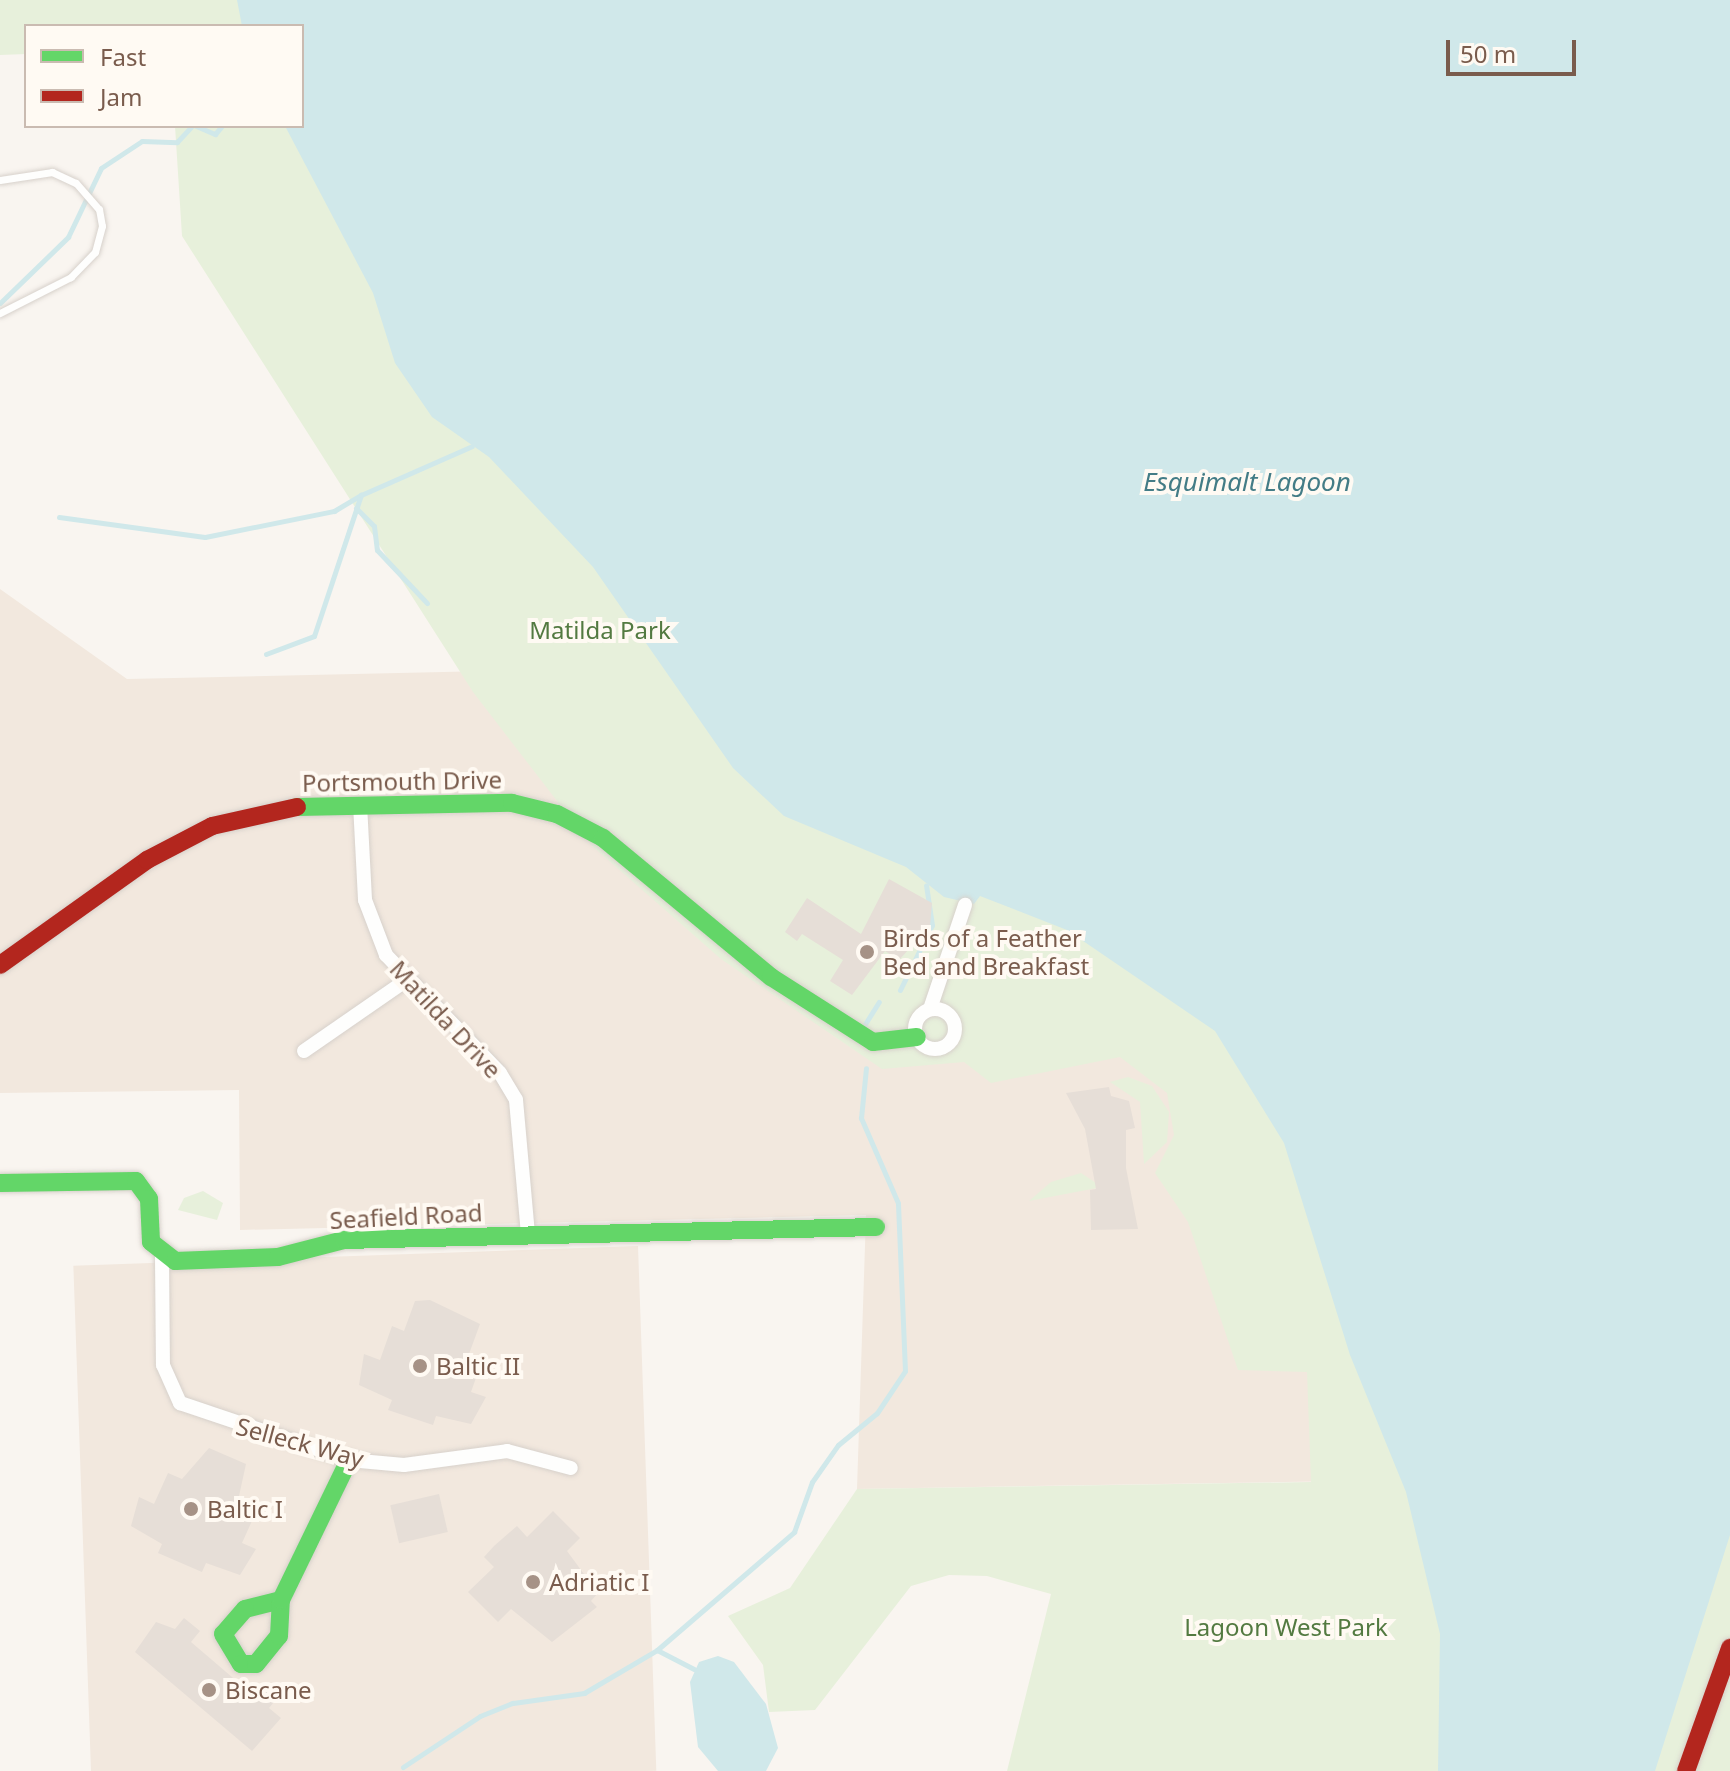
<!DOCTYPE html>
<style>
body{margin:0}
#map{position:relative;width:1730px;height:1771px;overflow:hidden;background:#f9f5f0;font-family:"Noto Sans",sans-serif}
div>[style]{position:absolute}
.residential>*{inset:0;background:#f2e8de;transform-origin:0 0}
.green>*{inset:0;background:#e7f0db}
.water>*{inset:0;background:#d0e8ea}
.stream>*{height:5px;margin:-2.5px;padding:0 2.5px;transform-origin:2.5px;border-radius:2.5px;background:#d0e8ea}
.building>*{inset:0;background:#e6ded7;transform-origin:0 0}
.roads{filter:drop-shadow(0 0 2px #d7d1cb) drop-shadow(0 0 2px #d7d1cb)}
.lane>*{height:7px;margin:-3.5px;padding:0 3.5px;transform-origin:3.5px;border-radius:3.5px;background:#fefefd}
.street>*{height:14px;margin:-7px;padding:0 7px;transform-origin:7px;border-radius:7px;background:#fefefd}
.street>.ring{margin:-7px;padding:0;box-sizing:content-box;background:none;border:14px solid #fefefd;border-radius:50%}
.fast>*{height:18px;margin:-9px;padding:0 9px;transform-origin:9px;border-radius:9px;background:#63d668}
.jam>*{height:18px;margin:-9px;padding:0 9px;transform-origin:9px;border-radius:9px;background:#b3261e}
.dots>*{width:22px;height:22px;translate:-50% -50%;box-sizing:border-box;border:4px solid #fffaf3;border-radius:50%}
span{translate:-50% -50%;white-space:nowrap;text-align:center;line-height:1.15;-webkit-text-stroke:8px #fffaf3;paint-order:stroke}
.park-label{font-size:24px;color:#537a41}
.street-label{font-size:24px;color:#7a5c4d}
.poi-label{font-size:24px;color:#7a5c4d}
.left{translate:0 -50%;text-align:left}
.water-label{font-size:26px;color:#437c86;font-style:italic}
.legend{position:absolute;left:24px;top:24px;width:280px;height:104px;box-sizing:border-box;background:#fffaf3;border:2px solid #cabbb1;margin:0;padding:10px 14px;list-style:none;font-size:24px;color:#7a5c4d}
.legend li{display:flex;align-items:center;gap:16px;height:40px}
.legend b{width:40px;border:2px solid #cabbb1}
.scale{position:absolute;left:1446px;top:40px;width:130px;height:36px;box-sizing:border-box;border:4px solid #7a5c4d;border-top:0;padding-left:10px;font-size:24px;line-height:28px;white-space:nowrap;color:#7a5c4d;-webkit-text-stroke:6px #fffaf3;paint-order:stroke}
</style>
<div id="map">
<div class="residential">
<div style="clip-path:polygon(0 589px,127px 679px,578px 669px,1109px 955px,1401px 1480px,857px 1489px,866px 1215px,240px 1230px,239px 1090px,0 1093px)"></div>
<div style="left:638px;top:1246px;width:525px;height:565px;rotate:88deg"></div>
</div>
<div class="green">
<div style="clip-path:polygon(0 0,1730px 0,1730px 1771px,1007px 1771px,1051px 1594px,987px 1576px,949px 1575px,911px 1586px,815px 1710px,769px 1712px,763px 1665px,728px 1616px,790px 1588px,857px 1489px,1311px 1482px,1307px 1372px,1238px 1370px,1188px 1222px,1155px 1173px,1174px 1135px,1167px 1093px,1120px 1057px,991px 1083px,964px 1062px,882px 1069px,721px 959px,591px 845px,473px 692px,182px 236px,175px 126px,302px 126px,302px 26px,26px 26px,26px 54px,0 55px)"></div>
<div style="clip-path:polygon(1128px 1077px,1152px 1086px,1169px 1112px,1167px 1142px,1144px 1164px,1140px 1102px,1110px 1082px)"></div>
<div style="clip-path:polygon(1081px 1173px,1102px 1187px,1029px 1201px,1051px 1182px)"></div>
<div style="clip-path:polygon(203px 1191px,223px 1203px,217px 1220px,178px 1210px,184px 1198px)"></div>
</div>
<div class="water">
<div style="clip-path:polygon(237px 0,1730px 0,1730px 1535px,1655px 1771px,1438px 1771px,1440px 1634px,1406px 1492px,1350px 1355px,1284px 1143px,1215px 1031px,1067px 930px,980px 896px,974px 904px,944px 897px,906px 867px,784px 816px,733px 768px,593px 567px,489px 457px,432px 417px,395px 363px,373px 293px,285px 126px,302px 126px,302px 26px,242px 26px)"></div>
<div style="clip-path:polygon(718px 1656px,734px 1662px,766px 1704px,778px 1748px,766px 1771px,718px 1771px,698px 1747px,690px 1682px,699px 1662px)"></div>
</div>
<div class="stream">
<div style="left:196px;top:126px;width:21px;rotate:23deg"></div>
<div style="left:215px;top:134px;width:11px;rotate:-49deg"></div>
<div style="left:0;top:303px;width:95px;rotate:-44.1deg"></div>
<div style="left:68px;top:237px;width:76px;rotate:-64.4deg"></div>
<div style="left:101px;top:168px;width:49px;rotate:-33.4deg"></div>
<div style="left:142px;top:141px;width:35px;rotate:2deg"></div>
<div style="left:177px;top:142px;width:22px;rotate:-47deg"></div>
<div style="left:356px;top:508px;width:25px;rotate:45deg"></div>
<div style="left:374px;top:526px;width:24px;rotate:83deg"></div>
<div style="left:377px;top:550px;width:73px;rotate:46.7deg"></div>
<div style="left:59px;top:517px;width:147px;rotate:7.8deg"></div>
<div style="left:205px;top:537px;width:132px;rotate:-11.4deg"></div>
<div style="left:334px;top:511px;width:31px;rotate:-31deg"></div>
<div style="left:266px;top:654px;width:51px;rotate:-20.6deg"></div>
<div style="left:314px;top:636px;width:149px;rotate:-71.6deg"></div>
<div style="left:361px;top:495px;width:121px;rotate:-23.8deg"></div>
<div style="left:900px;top:990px;width:72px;rotate:-63.8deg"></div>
<div style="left:932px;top:925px;width:40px;rotate:-98.5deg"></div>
<div style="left:865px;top:1024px;width:26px;rotate:-58deg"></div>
<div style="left:657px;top:1650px;width:181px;rotate:-40.7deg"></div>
<div style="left:794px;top:1532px;width:53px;rotate:-70.2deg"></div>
<div style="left:812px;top:1482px;width:45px;rotate:-54.9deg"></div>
<div style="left:838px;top:1445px;width:50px;rotate:-39.4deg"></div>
<div style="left:877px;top:1413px;width:50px;rotate:-56.3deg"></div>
<div style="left:905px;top:1371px;width:168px;rotate:-92.4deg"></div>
<div style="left:898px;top:1203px;width:93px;rotate:-113.5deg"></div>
<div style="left:861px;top:1118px;width:50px;rotate:-84.3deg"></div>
<div style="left:403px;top:1767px;width:92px;rotate:-33.5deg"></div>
<div style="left:480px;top:1716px;width:35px;rotate:-22deg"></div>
<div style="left:513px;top:1703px;width:72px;rotate:-8deg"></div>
<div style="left:584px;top:1693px;width:85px;rotate:-30.5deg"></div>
<div style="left:657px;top:1650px;width:42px;rotate:27.2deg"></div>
</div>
<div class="building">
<div style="clip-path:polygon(889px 879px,932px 903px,930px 926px,899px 960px,885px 951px,852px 995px,830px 981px,843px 960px,802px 934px,797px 941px,785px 932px,807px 898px,861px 934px)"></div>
<div style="clip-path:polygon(1109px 1087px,1111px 1096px,1129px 1101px,1135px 1128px,1126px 1130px,1126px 1168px,1138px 1229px,1091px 1230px,1090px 1190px,1096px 1189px,1085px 1129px,1066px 1093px)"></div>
<div style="clip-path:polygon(430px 1300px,480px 1324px,469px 1354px,483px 1358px,471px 1392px,486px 1397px,471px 1424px,436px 1416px,433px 1425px,388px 1410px,392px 1400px,359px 1385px,364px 1354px,380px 1360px,392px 1326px,404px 1331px,415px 1301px)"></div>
<div style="clip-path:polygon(209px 1448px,246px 1464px,239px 1496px,256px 1512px,242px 1543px,256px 1549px,240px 1575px,206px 1563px,202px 1572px,158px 1553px,162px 1544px,131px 1526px,139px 1497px,154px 1504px,168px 1473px,182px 1479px)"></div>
<div style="left:439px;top:1494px;width:39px;height:50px;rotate:77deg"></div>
<div style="clip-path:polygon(553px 1511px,580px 1538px,567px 1551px,598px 1593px,591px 1601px,597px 1607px,552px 1642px,511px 1609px,498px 1622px,468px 1592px,494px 1567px,484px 1557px,494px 1546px,517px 1526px,527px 1537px)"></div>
<div style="clip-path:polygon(184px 1618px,200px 1631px,191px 1642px,253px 1695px,263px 1684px,278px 1697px,269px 1708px,281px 1718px,252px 1751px,135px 1652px,156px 1622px,175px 1629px)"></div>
</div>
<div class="roads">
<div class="lane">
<div style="left:0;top:180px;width:53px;rotate:-8.7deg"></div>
<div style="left:52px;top:172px;width:26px;rotate:25deg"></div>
<div style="left:76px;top:183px;width:35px;rotate:49deg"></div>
<div style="left:99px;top:209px;width:17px;rotate:80deg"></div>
<div style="left:102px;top:226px;width:27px;rotate:105deg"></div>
<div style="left:95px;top:252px;width:35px;rotate:134deg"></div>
<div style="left:71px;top:277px;width:80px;rotate:153.1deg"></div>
</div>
<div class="street">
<div style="left:360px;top:804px;width:96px;rotate:87deg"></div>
<div style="left:365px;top:900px;width:59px;rotate:69.1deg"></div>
<div style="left:386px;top:955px;width:164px;rotate:46deg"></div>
<div style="left:500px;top:1073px;width:31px;rotate:59deg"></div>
<div style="left:516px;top:1100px;width:135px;rotate:84.9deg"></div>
<div class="ring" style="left:915px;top:1009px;width:26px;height:26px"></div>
<div style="left:930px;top:1009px;width:110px;rotate:-71.4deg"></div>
<div style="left:304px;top:1051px;width:123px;rotate:-34.7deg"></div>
<div style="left:162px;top:1257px;width:108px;rotate:89.5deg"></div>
<div style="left:163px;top:1365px;width:42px;rotate:65.9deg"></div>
<div style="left:180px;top:1403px;width:178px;rotate:18.6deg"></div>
<div style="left:349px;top:1460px;width:55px;rotate:5.2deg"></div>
<div style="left:404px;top:1465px;width:104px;rotate:-7.7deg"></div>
<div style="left:507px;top:1451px;width:66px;rotate:14.9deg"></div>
</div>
<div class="fast">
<div style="left:297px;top:807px;width:215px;rotate:-1.1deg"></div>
<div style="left:512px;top:803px;width:46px;rotate:13.7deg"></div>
<div style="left:557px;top:814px;width:52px;rotate:27.6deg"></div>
<div style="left:603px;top:838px;width:218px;rotate:39.6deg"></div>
<div style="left:771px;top:977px;width:121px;rotate:32.5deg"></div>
<div style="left:873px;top:1042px;width:44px;rotate:-6.5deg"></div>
<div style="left:0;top:1183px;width:136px;rotate:-0.8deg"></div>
<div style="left:136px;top:1181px;width:22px;rotate:54deg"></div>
<div style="left:149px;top:1199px;width:43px;rotate:87.3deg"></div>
<div style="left:151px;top:1242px;width:31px;rotate:38deg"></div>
<div style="left:175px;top:1261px;width:103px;rotate:-2.2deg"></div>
<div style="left:278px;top:1257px;width:68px;rotate:-14.4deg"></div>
<div style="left:344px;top:1240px;width:532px;rotate:-1.4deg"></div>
<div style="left:281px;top:1600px;width:37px;rotate:166deg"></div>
<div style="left:245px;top:1609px;width:33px;rotate:131deg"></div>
<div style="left:223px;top:1634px;width:35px;rotate:59deg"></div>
<div style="left:241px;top:1664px;width:15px"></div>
<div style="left:256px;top:1664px;width:36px;rotate:-51deg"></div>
<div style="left:279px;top:1636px;width:36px;rotate:-87deg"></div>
<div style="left:281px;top:1600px;width:156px;rotate:-64.1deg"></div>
</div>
<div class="jam">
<div style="left:0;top:965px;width:181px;rotate:-35.5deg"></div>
<div style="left:147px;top:860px;width:73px;rotate:-27.6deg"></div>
<div style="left:212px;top:826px;width:87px;rotate:-12.6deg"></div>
<div style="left:1686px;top:1771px;width:131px;rotate:-70.3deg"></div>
</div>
</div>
<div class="dots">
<div style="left:867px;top:952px;background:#a69286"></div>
<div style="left:420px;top:1366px;background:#a69286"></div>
<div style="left:191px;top:1509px;background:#a69286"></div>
<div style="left:533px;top:1582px;background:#a69286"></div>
<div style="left:209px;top:1690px;background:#a69286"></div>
</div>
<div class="park-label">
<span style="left:600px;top:630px">Matilda Park</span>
<span style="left:1286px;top:1627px">Lagoon West Park</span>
</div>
<div class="street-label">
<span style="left:402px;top:781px;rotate:-1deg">Portsmouth Drive</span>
<span style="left:446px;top:1019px;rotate:47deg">Matilda Drive</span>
<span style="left:406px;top:1216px;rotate:-3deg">Seafield Road</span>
<span style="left:300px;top:1442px;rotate:15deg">Selleck Way</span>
</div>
<div class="poi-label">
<span class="left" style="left:883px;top:952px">Birds of a Feather<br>Bed and Breakfast</span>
<span class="left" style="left:436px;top:1366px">Baltic II</span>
<span class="left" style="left:207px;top:1509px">Baltic I</span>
<span class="left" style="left:549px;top:1582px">Adriatic I</span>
<span class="left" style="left:225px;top:1690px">Biscane</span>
</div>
<div class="water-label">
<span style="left:1247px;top:482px">Esquimalt Lagoon</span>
</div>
<ul class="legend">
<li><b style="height:10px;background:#63d668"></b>Fast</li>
<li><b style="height:10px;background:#b3261e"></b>Jam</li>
</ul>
<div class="scale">50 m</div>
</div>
